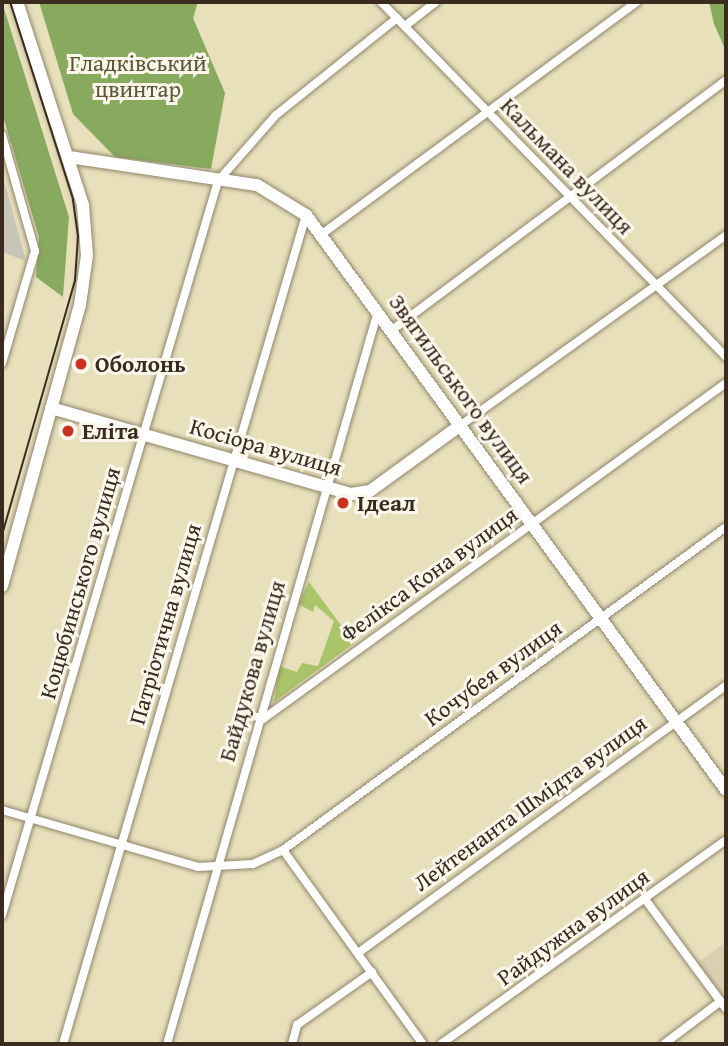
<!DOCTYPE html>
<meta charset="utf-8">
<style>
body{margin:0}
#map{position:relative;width:728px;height:1046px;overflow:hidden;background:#e7e0bb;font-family:"Gentium Book Plus",serif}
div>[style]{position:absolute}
.built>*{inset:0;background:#dad0b1}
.industrial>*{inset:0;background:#c6c5b8}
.green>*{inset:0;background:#aac46a}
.forest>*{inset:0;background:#87aa5e}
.roads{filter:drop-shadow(0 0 2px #91856c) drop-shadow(0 0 2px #91856c)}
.street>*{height:8px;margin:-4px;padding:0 4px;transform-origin:4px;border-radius:4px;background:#fff}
.secondary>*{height:12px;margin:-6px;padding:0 6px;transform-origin:6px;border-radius:6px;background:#fff}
.tram>*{height:2px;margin:-1px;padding:0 1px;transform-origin:1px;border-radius:1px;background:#3b2a1e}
.dots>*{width:19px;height:19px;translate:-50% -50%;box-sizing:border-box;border:4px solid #fbf7ec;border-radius:50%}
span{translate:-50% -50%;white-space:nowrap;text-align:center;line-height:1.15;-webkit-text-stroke:6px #fbf7ec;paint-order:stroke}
.park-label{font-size:23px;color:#5c5835}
.street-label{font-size:23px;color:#3b2a1e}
.poi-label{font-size:23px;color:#3b2a1e;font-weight:700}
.left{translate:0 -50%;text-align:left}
.frame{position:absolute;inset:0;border:4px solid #3b2a1e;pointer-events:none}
</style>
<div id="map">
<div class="built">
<div style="clip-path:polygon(726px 942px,726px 1011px,693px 966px)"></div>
</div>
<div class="industrial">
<div style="clip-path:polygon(2px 173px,26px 261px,2px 252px)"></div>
</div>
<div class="green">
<div style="clip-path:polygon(309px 582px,354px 643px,274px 702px,279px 666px,297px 672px,302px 663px,318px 666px,334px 621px,315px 605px,313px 612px,298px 604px)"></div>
</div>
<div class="forest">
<div style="clip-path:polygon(2px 2px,69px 217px,63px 297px,36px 277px,39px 237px,2px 113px)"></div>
<div style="clip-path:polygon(39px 2px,198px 2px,193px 18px,225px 93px,211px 169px,115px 157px,73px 114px)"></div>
<div style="clip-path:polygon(709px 2px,726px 2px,726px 51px,714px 24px)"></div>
</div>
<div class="roads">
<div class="street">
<div style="left:381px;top:2px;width:495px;rotate:45.8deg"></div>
<div style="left:405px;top:26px;width:39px;rotate:-38deg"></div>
<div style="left:2px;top:135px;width:121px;rotate:74.1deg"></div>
<div style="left:35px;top:251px;width:117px;rotate:106.4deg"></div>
<div style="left:322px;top:234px;width:391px;rotate:-36.4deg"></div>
<div style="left:392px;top:330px;width:417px;rotate:-36.8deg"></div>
<div style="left:461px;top:425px;width:326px;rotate:-35.6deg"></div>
<div style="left:257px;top:717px;width:6px;rotate:18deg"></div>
<div style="left:263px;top:719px;width:572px;rotate:-35.97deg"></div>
<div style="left:2px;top:810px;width:204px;rotate:16.2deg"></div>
<div style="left:198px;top:867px;width:55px;rotate:-3.1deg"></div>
<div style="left:253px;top:864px;width:33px;rotate:-25deg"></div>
<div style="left:283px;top:850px;width:239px;rotate:54.2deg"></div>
<div style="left:283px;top:850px;width:548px;rotate:-36.1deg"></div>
<div style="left:645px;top:899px;width:137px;rotate:53.6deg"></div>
<div style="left:2px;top:915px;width:765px;rotate:-73.6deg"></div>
<div style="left:218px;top:181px;width:88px;rotate:-48.7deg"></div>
<div style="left:276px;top:115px;width:155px;rotate:-38.7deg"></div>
<div style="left:358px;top:953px;width:455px;rotate:-36deg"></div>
<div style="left:63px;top:1044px;width:864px;rotate:-73.66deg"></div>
<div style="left:167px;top:1044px;width:763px;rotate:-73.94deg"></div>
<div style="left:292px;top:1044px;width:20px;rotate:-75deg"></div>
<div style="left:297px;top:1025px;width:92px;rotate:-35.2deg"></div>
<div style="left:441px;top:1044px;width:350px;rotate:-35.6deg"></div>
<div style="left:664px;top:1044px;width:71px;rotate:-37deg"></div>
</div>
<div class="secondary">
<div style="left:69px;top:157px;width:190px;rotate:8.5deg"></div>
<div style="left:257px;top:185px;width:57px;rotate:31.5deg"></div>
<div style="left:306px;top:215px;width:712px;rotate:53.85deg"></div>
<div style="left:51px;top:408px;width:312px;rotate:16deg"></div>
<div style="left:351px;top:494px;width:19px;rotate:-9deg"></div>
<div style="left:370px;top:491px;width:112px;rotate:-36deg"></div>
<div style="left:2px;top:586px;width:292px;rotate:-74.5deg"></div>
<div style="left:80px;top:305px;width:50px;rotate:-82deg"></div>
<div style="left:87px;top:255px;width:50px;rotate:-94.6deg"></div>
<div style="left:83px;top:205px;width:213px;rotate:-108deg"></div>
</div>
</div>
<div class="tram">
<div style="left:2px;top:535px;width:265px;rotate:-74deg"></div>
<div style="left:75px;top:280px;width:44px;rotate:-86.1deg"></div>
<div style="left:78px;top:236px;width:37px;rotate:-98deg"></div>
<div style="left:73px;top:199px;width:207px;rotate:-107.7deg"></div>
</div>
<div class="dots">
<div style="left:81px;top:364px;background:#c8321e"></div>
<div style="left:68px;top:431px;background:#c8321e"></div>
<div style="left:343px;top:503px;background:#c8321e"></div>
</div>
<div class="park-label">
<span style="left:138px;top:76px">Гладківський<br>цвинтар</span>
</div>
<div class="street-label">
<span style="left:567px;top:166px;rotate:46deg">Кальмана вулиця</span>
<span style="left:461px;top:389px;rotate:54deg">Звягильського вулиця</span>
<span style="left:266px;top:447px;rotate:16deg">Косіора вулиця</span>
<span style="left:429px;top:574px;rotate:-36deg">Фелікса Кона вулиця</span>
<span style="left:80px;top:583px;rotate:-74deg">Коцюбинського вулиця</span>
<span style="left:165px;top:624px;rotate:-74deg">Патріотична вулиця</span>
<span style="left:252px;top:671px;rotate:-74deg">Байдукова вулиця</span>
<span style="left:493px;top:673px;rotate:-36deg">Кочубея вулиця</span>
<span style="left:530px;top:803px;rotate:-36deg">Лейтенанта Шмідта вулиця</span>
<span style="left:573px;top:927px;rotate:-36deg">Райдужна вулиця</span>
</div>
<div class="poi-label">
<span class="left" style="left:95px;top:364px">Оболонь</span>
<span class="left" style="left:82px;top:431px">Еліта</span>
<span class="left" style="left:357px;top:503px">Ідеал</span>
</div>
<div class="frame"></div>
</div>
